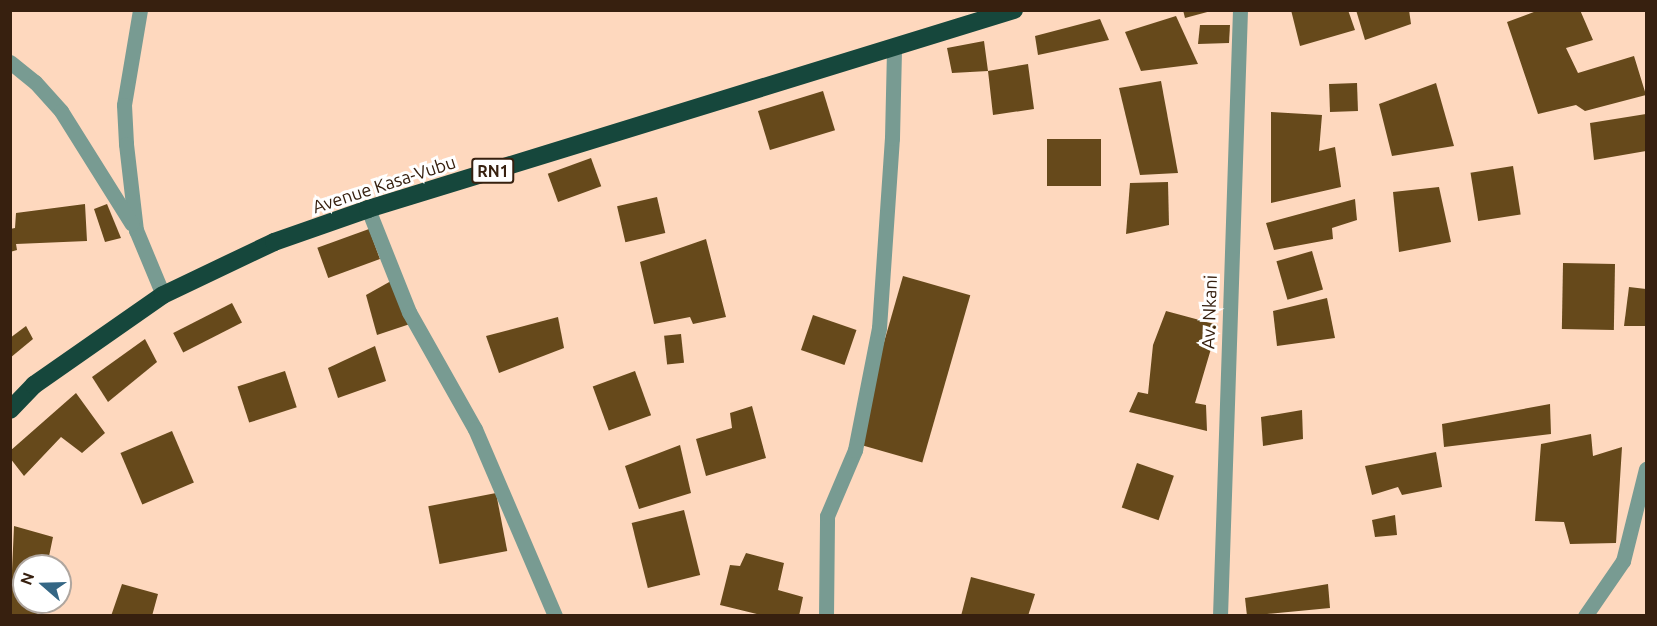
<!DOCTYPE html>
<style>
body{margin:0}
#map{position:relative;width:1657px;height:626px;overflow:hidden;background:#fed8be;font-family:Ubuntu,sans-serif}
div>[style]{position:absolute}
.building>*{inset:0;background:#66491b;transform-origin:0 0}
.minor>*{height:15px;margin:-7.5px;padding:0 7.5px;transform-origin:7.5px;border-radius:7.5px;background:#789b92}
.highway>*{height:18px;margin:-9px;padding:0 9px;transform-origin:9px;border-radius:9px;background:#16473c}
span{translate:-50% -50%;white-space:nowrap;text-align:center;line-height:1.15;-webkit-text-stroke:6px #fff;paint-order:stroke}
.shield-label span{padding:2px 4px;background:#fff;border:2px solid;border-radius:4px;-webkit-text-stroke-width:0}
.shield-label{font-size:16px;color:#37200f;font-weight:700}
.street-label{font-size:18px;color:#37200f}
.frame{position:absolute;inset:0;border:12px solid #37200f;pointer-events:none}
.north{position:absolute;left:12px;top:554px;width:60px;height:60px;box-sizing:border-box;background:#fff;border:2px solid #afa69f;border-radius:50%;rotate:290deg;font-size:16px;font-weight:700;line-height:24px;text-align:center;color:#37200f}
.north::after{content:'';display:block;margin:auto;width:21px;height:27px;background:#356785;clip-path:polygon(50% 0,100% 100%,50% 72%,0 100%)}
</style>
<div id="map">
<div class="building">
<div style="clip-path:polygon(1183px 10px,1210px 10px,1211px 11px,1185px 18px)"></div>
<div style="clip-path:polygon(1291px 10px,1348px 10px,1355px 30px,1300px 46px)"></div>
<div style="clip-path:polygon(1356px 10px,1409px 10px,1411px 24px,1365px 40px)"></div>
<div style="clip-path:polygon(1539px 10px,1580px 10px,1593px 40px,1566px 48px,1578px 73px,1634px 56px,1646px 95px,1585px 111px,1576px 105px,1538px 114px,1507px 22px)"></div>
<div style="clip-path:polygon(1176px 16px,1198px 64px,1141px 71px,1125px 32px)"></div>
<div style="clip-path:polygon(1100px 19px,1109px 40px,1038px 55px,1035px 36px)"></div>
<div style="clip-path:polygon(1200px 25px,1230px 25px,1229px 43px,1198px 44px)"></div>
<div style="clip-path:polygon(984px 41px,988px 71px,1028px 64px,1034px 109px,993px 115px,988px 71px,952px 73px,947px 48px)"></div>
<div style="clip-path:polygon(1161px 81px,1178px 173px,1140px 175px,1119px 88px)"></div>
<div style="left:1357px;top:83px;width:28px;height:28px;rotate:88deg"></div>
<div style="clip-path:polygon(1436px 83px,1454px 146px,1392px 156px,1379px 104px)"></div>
<div style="left:823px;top:91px;width:41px;height:68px;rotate:73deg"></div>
<div style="clip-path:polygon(1271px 112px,1322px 115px,1319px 151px,1335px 147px,1341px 187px,1271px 203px)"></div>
<div style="clip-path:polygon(1646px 114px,1646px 151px,1594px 160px,1590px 123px)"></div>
<div style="left:1101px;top:139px;width:47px;height:54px;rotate:90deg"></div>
<div style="left:591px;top:158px;width:30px;height:46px;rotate:70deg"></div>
<div style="left:1513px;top:166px;width:49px;height:43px;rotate:81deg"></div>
<div style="clip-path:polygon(1168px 182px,1169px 225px,1126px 234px,1130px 183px)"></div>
<div style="clip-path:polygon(1439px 187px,1451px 242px,1399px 252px,1393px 192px)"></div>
<div style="left:657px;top:197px;width:37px;height:41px;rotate:77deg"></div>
<div style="clip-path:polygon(1355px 199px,1357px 220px,1332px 228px,1333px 239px,1274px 250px,1266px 223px)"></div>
<div style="clip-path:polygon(85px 204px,87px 241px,16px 244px,17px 250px,10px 252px,10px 229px,15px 228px,16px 213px)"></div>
<div style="clip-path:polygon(107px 204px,121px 238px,105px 242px,94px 209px)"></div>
<div style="left:369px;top:229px;width:32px;height:55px;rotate:70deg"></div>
<div style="clip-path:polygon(706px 239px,726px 317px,693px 324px,690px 317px,654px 324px,640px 262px)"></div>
<div style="left:1312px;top:251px;width:40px;height:37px;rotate:74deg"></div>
<div style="left:1615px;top:264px;width:66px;height:52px;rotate:91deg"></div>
<div style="left:903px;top:276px;width:70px;height:174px;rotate:16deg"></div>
<div style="clip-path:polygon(391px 281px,410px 324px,377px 335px,366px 295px)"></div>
<div style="clip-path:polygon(1629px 287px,1646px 289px,1646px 326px,1624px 326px)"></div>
<div style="clip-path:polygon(1327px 298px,1335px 338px,1277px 346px,1273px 311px)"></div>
<div style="left:232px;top:303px;width:22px;height:66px;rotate:63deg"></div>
<div style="clip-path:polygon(1166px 311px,1218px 325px,1195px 403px,1206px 405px,1207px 431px,1129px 412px,1138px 392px,1148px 394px,1153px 345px)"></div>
<div style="left:813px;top:315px;width:46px;height:37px;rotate:19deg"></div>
<div style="clip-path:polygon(558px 317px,564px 348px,499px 373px,486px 336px)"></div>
<div style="clip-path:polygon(26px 326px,33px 339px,10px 358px,10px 338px)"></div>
<div style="left:681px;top:334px;width:29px;height:17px;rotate:84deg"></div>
<div style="clip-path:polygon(145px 339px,157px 362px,108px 402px,92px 377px)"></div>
<div style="clip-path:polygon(375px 346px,386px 381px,338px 398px,328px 368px)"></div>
<div style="left:285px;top:371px;width:38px;height:50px;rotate:72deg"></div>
<div style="left:635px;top:371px;width:47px;height:45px;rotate:70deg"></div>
<div style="clip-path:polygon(76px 393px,105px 433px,82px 453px,61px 437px,24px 476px,10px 458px,10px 451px)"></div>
<div style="clip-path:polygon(1550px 404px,1551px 434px,1444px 447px,1442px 424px)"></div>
<div style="clip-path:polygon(752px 406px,766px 458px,706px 476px,696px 439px,732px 428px,730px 413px)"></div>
<div style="clip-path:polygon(1302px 410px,1303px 439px,1263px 446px,1261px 417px)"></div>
<div style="left:172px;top:431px;width:56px;height:56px;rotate:67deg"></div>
<div style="clip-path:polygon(1591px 434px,1593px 456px,1622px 447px,1616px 543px,1570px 544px,1564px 522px,1535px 521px,1541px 444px)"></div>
<div style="clip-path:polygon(680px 445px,691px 493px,639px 509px,625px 466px)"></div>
<div style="clip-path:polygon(1436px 452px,1442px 487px,1402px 495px,1398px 487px,1372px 495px,1365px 466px)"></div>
<div style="left:1137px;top:463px;width:39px;height:47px;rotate:19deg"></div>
<div style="left:496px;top:493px;width:59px;height:69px;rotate:79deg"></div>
<div style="left:684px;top:510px;width:67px;height:54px;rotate:76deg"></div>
<div style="clip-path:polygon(1395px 515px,1397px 535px,1375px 537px,1372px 520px)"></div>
<div style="clip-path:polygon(14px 526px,53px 537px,47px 566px,24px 566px,24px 602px,39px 602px,37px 616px,10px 616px)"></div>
<div style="clip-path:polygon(746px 553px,784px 563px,778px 590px,803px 597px,799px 616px,765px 616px,720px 605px,730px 565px,740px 566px)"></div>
<div style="clip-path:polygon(971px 577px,1035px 594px,1028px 616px,961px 616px)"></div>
<div style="clip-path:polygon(122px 584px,158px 594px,152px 616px,111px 616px)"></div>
<div style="clip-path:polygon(1328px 584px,1330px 608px,1247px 616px,1245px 598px)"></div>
</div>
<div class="minor">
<div style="left:140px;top:10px;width:96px;rotate:99.6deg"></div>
<div style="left:124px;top:105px;width:39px;rotate:87deg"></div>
<div style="left:126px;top:144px;width:87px;rotate:83.4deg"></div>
<div style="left:136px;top:230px;width:70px;rotate:67.4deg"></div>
<div style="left:10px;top:62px;width:32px;rotate:39deg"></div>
<div style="left:35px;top:82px;width:39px;rotate:48deg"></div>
<div style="left:61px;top:111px;width:133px;rotate:57.9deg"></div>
<div style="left:368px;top:209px;width:111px;rotate:68.3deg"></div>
<div style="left:409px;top:312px;width:134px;rotate:60.6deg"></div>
<div style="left:475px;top:429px;width:203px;rotate:66.8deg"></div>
<div style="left:826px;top:616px;width:100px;rotate:-89.4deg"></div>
<div style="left:827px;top:516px;width:72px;rotate:-67deg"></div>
<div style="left:855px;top:450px;width:124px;rotate:-78.9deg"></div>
<div style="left:879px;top:328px;width:190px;rotate:-86.1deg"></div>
<div style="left:892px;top:138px;width:91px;rotate:-88.7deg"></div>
<div style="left:1220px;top:616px;width:606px;rotate:-88.11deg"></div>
<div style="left:1585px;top:616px;width:67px;rotate:-55.4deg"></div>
<div style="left:1623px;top:561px;width:95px;rotate:-76deg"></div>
</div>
<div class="highway">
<div style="left:10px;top:410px;width:35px;rotate:-46deg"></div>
<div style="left:34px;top:385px;width:157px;rotate:-34.9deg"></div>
<div style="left:163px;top:295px;width:123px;rotate:-25.5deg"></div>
<div style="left:274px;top:242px;width:100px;rotate:-19.3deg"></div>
<div style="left:368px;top:209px;width:676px;rotate:-17.12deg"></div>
</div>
<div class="shield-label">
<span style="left:493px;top:171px">RN1</span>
</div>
<div class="street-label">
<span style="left:384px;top:184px;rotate:-18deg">Avenue Kasa-Vubu</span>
<span style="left:1209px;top:312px;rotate:-88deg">Av. Nkani</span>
</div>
<div class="frame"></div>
<div class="north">N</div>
</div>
